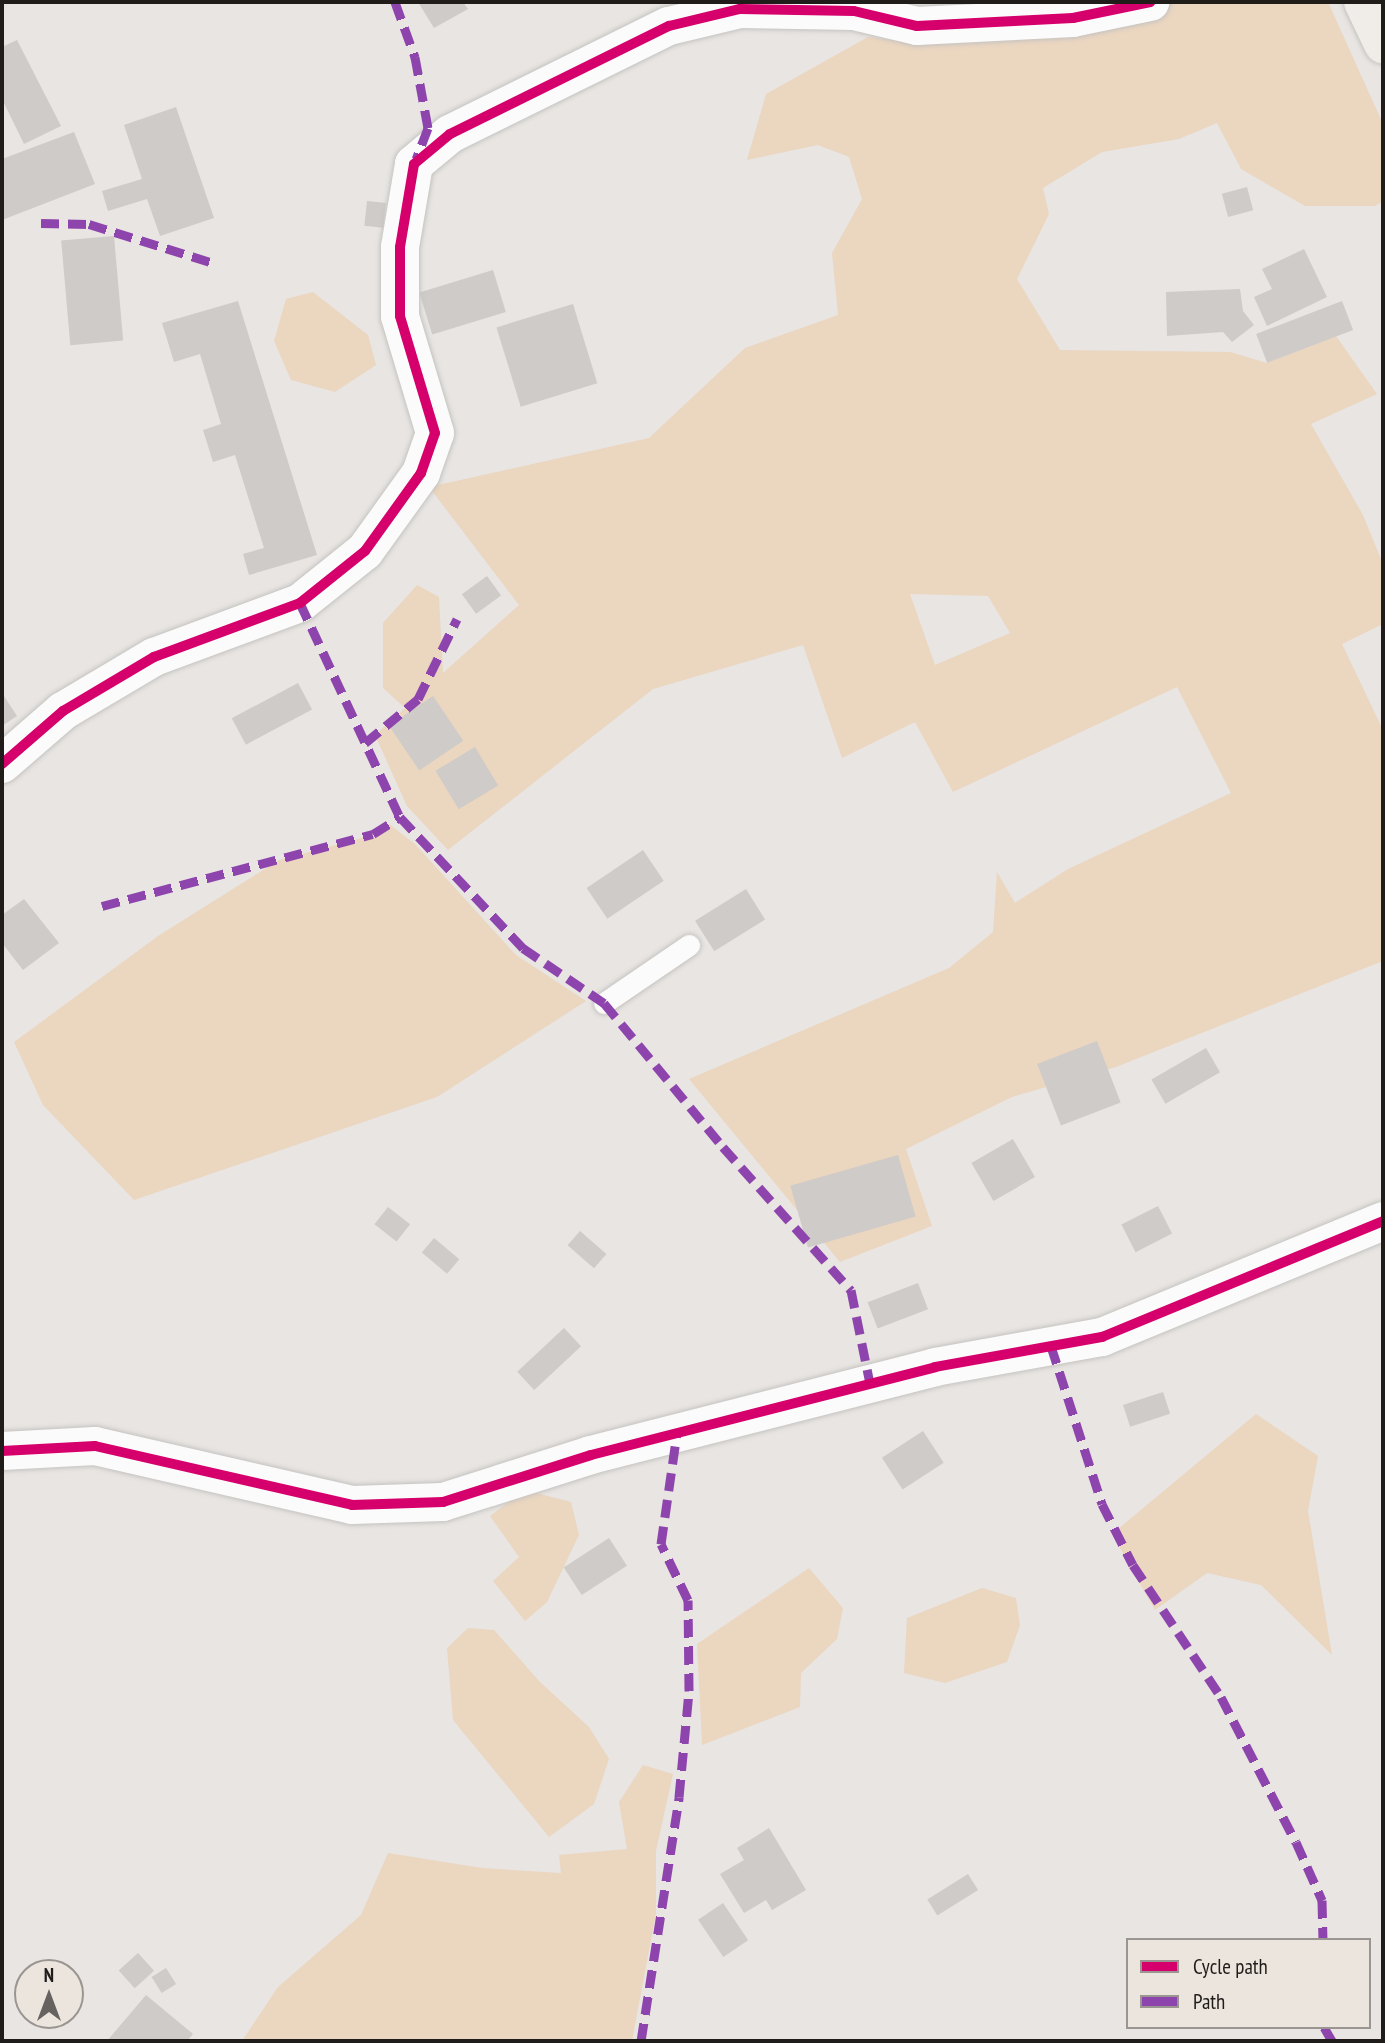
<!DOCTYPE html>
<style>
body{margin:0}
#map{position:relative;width:1385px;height:2043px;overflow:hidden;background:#e8e5e2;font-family:"PT Sans Narrow",sans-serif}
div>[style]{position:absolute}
.green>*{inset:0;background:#ebd6c0}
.building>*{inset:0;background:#cecbc8;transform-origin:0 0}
.roads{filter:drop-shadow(0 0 2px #c5c3c0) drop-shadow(0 0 2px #c5c3c0)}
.service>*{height:21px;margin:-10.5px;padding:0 10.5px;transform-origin:10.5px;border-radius:10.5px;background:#fcfbfb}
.minor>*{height:38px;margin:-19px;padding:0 19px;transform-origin:19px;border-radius:19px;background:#fcfbfb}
.secondary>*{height:38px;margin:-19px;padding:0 19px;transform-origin:19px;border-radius:19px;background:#f0ede9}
.quiet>*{height:9px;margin-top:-4.5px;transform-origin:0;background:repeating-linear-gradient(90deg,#8e44ad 0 18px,transparent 0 27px)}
.cycleway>*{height:10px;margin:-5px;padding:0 5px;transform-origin:5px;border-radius:5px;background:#d6006c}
span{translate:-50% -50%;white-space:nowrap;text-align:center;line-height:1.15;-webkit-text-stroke:5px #ece5de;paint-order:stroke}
.frame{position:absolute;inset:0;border:4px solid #1f1c1a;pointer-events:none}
.legend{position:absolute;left:1126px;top:1938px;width:245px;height:91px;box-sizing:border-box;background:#ece5de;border:2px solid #9a9590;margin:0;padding:9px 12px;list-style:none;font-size:21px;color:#1f1c1a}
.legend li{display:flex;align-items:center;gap:14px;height:35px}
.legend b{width:35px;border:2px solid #9a9590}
.north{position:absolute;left:14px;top:1959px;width:70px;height:70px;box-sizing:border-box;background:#ece5de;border:2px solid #9a9590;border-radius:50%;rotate:0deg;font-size:19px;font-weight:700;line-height:28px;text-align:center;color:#1f1c1a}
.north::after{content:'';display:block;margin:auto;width:24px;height:32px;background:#656260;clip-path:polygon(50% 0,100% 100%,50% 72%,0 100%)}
</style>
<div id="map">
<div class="green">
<div style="clip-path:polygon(evenodd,1102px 2px,1328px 2px,1383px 124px,1383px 201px,1375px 206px,1305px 206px,1241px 169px,1217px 123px,1179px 139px,1102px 152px,1043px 188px,1049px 214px,1017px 279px,1060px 350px,1230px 352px,1267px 363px,1336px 336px,1377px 394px,1311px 424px,1363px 515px,1383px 564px,1383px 624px,1342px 644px,1383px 730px,1383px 961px,1116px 1067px,1012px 1097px,906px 1149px,932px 1226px,840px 1262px,689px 1079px,949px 968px,993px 932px,997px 872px,1015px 903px,1068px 869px,1231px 793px,1177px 687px,953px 792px,915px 722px,842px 758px,803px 645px,653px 689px,448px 850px,407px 806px,375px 735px,405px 708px,383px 688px,383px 623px,417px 585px,439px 597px,443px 673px,519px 605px,429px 487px,649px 438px,745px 348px,838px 315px,832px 253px,862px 199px,849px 157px,818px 145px,747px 160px,766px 94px,868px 37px,918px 43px,1102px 2px,910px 594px,988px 596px,1010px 633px,935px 665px,910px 594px)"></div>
<div style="clip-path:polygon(313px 292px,368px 335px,376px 365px,335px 392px,291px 380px,274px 341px,286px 299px)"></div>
<div style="clip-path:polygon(389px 824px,415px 844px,516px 955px,586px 1001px,437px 1097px,134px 1200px,43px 1105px,14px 1042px,158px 936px,279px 860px,373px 835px)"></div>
<div style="clip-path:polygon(1256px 1414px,1318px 1456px,1308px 1511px,1332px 1655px,1261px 1585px,1207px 1573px,1155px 1610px,1112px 1534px)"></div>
<div style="clip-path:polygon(525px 1490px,571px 1502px,579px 1535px,547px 1602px,525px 1621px,493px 1581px,519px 1557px,490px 1516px)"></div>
<div style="clip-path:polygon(809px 1568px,843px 1608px,837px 1639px,801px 1673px,800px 1707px,702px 1745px,697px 1644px)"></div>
<div style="clip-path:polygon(982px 1588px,1016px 1598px,1020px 1625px,1007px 1662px,945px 1683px,904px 1673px,907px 1618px)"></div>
<div style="clip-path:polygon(468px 1628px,494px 1630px,540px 1682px,589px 1727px,609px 1759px,594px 1804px,549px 1837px,453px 1720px,447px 1648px)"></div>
<div style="clip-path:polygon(643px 1765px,673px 1774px,656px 1851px,656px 1913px,632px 2041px,242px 2041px,278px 1987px,361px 1915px,388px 1853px,482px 1868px,561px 1873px,559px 1855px,627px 1849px,619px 1802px)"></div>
</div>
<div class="building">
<div style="clip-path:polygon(418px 2px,463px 2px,468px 9px,434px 28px)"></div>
<div style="clip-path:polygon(17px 40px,61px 126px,24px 144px,2px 99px,2px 47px)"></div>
<div style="clip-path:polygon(176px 107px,214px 218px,160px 236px,147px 199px,108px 211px,102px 191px,142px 179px,124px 125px)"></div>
<div style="clip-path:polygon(74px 132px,95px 184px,2px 220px,2px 159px)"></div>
<div style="left:1247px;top:187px;width:24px;height:26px;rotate:75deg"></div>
<div style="left:367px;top:201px;width:19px;height:25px;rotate:6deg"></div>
<div style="left:114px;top:236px;width:105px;height:53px;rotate:85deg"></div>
<div style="clip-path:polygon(1304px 249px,1327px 297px,1267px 326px,1254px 297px,1272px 289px,1262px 269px)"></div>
<div style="left:493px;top:270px;width:44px;height:77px;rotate:73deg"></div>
<div style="clip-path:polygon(1240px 289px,1243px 311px,1254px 325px,1232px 342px,1223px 332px,1167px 336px,1166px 292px)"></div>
<div style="clip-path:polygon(238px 301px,317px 555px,249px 575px,243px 554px,264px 548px,235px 455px,213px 462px,203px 430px,221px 424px,200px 354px,174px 362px,162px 323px)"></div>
<div style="left:1342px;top:301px;width:31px;height:92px;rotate:69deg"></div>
<div style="left:573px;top:304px;width:83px;height:80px;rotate:73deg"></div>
<div style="left:487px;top:576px;width:24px;height:31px;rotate:54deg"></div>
<div style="left:298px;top:683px;width:30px;height:75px;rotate:62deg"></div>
<div style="clip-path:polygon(2px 693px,17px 716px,2px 726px)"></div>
<div style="left:433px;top:696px;width:54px;height:53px;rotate:56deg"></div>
<div style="left:475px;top:747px;width:45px;height:46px;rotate:59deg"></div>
<div style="left:643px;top:850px;width:37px;height:68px;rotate:56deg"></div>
<div style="left:746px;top:889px;width:36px;height:60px;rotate:58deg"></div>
<div style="clip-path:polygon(24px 899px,59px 943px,23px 970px,2px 943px,2px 915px)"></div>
<div style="left:1097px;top:1041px;width:66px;height:64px;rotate:69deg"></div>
<div style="left:1206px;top:1048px;width:28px;height:63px;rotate:60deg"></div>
<div style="left:1013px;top:1139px;width:44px;height:48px;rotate:60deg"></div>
<div style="left:898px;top:1155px;width:64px;height:112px;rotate:74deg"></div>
<div style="left:1158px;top:1206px;width:31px;height:41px;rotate:63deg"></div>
<div style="left:388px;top:1207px;width:28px;height:22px;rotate:38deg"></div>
<div style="left:580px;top:1231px;width:35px;height:19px;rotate:41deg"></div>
<div style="left:434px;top:1238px;width:33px;height:19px;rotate:40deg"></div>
<div style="left:918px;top:1283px;width:28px;height:54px;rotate:69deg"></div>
<div style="left:564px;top:1328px;width:25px;height:64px;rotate:47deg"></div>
<div style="left:1163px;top:1392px;width:23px;height:42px;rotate:72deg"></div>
<div style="left:923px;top:1431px;width:38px;height:49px;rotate:57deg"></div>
<div style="left:609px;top:1538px;width:33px;height:54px;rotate:57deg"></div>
<div style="clip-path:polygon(769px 1828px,806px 1890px,772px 1910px,766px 1900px,744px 1913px,720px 1874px,744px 1860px,737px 1848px)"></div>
<div style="left:968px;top:1874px;width:19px;height:48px;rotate:58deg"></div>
<div style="left:723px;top:1903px;width:45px;height:30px;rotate:56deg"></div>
<div style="left:138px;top:1953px;width:24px;height:26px;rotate:48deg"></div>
<div style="left:166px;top:1968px;width:19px;height:17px;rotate:58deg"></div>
<div style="clip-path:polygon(146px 1995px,193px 2034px,187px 2041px,107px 2041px)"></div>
</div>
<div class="roads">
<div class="service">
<div style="left:604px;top:1003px;width:103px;rotate:-34.3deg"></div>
</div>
<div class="minor">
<div style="left:2px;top:764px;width:81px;rotate:-41deg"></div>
<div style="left:63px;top:711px;width:106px;rotate:-30.7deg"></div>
<div style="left:154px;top:657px;width:156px;rotate:-20.3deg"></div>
<div style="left:300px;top:603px;width:83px;rotate:-38.7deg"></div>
<div style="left:365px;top:551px;width:96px;rotate:-54.3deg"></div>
<div style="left:421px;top:473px;width:42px;rotate:-70.7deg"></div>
<div style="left:435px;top:433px;width:122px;rotate:-106.7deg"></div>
<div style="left:400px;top:316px;width:69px;rotate:-90deg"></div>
<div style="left:400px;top:247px;width:84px;rotate:-80.4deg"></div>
<div style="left:414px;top:164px;width:47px;rotate:-39.8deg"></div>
<div style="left:450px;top:134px;width:244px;rotate:-26.3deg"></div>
<div style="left:669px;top:26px;width:73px;rotate:-13.5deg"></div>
<div style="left:740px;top:9px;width:114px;rotate:1deg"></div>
<div style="left:854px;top:11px;width:65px;rotate:13.4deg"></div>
<div style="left:917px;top:26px;width:156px;rotate:-2.9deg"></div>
<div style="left:1073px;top:18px;width:79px;rotate:-11.7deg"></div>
<div style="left:2px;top:1451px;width:93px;rotate:-3.1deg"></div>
<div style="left:95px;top:1446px;width:264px;rotate:12.9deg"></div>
<div style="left:352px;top:1505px;width:91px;rotate:-1.9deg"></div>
<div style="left:443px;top:1502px;width:155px;rotate:-17.6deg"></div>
<div style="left:591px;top:1455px;width:355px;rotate:-14.3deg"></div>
<div style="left:935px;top:1367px;width:170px;rotate:-10.2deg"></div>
<div style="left:1102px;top:1337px;width:304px;rotate:-22.4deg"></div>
</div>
<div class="secondary">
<div style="left:1363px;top:2px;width:47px;rotate:64.5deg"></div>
</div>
</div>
<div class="quiet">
<div style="left:395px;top:2px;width:59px;rotate:70deg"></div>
<div style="left:415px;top:57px;width:72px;rotate:79.6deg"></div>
<div style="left:428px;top:128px;width:33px;rotate:111deg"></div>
<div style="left:41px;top:223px;width:48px;rotate:1.2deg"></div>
<div style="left:89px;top:224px;width:127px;rotate:17.4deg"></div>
<div style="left:300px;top:603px;width:236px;rotate:65deg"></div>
<div style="left:400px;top:817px;width:180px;rotate:46.8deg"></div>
<div style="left:523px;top:948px;width:98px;rotate:34.2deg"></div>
<div style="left:604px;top:1003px;width:187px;rotate:50.4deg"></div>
<div style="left:723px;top:1147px;width:192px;rotate:48.2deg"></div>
<div style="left:851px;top:1290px;width:95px;rotate:78.5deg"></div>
<div style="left:365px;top:743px;width:69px;rotate:-39.7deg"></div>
<div style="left:418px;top:699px;width:89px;rotate:-64deg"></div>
<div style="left:102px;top:906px;width:280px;rotate:-14.9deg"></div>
<div style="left:373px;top:834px;width:32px;rotate:-32deg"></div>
<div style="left:1051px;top:1346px;width:166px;rotate:72.1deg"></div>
<div style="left:1102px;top:1504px;width:68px;rotate:63.1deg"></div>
<div style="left:1133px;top:1565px;width:159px;rotate:56.3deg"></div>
<div style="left:1221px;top:1697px;width:163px;rotate:62.7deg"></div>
<div style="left:1296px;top:1842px;width:64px;rotate:65.9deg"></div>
<div style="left:1322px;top:1900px;width:40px;rotate:88.6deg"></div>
<div style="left:1324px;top:2027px;width:16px;rotate:60deg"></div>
<div style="left:641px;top:2041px;width:247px;rotate:-81.1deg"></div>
<div style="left:679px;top:1797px;width:106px;rotate:-84.6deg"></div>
<div style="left:689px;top:1691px;width:91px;rotate:-90.6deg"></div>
<div style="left:688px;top:1600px;width:62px;rotate:-115.7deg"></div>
<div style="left:661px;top:1544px;width:112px;rotate:-81.8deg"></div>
</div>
<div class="cycleway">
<div style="left:2px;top:764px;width:81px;rotate:-41deg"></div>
<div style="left:63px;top:711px;width:106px;rotate:-30.7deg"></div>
<div style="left:154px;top:657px;width:156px;rotate:-20.3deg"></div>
<div style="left:300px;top:603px;width:83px;rotate:-38.7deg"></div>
<div style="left:365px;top:551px;width:96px;rotate:-54.3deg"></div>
<div style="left:421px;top:473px;width:42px;rotate:-70.7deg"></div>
<div style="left:435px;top:433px;width:122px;rotate:-106.7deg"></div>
<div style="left:400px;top:316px;width:69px;rotate:-90deg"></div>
<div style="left:400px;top:247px;width:84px;rotate:-80.4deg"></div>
<div style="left:414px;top:164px;width:47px;rotate:-39.8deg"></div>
<div style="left:450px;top:134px;width:244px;rotate:-26.3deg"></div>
<div style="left:669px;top:26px;width:73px;rotate:-13.5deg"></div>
<div style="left:740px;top:9px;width:114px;rotate:1deg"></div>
<div style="left:854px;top:11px;width:65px;rotate:13.4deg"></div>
<div style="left:917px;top:26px;width:156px;rotate:-2.9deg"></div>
<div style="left:1073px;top:18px;width:79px;rotate:-11.7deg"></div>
<div style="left:2px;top:1451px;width:93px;rotate:-3.1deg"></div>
<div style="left:95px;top:1446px;width:264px;rotate:12.9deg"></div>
<div style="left:352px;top:1505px;width:91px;rotate:-1.9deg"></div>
<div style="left:443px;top:1502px;width:155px;rotate:-17.6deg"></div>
<div style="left:591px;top:1455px;width:355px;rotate:-14.3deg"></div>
<div style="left:935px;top:1367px;width:170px;rotate:-10.2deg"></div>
<div style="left:1102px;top:1337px;width:304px;rotate:-22.4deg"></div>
</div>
<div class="frame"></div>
<ul class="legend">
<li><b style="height:9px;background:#d6006c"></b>Cycle path</li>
<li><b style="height:9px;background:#8e44ad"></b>Path</li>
</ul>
<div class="north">N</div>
</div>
